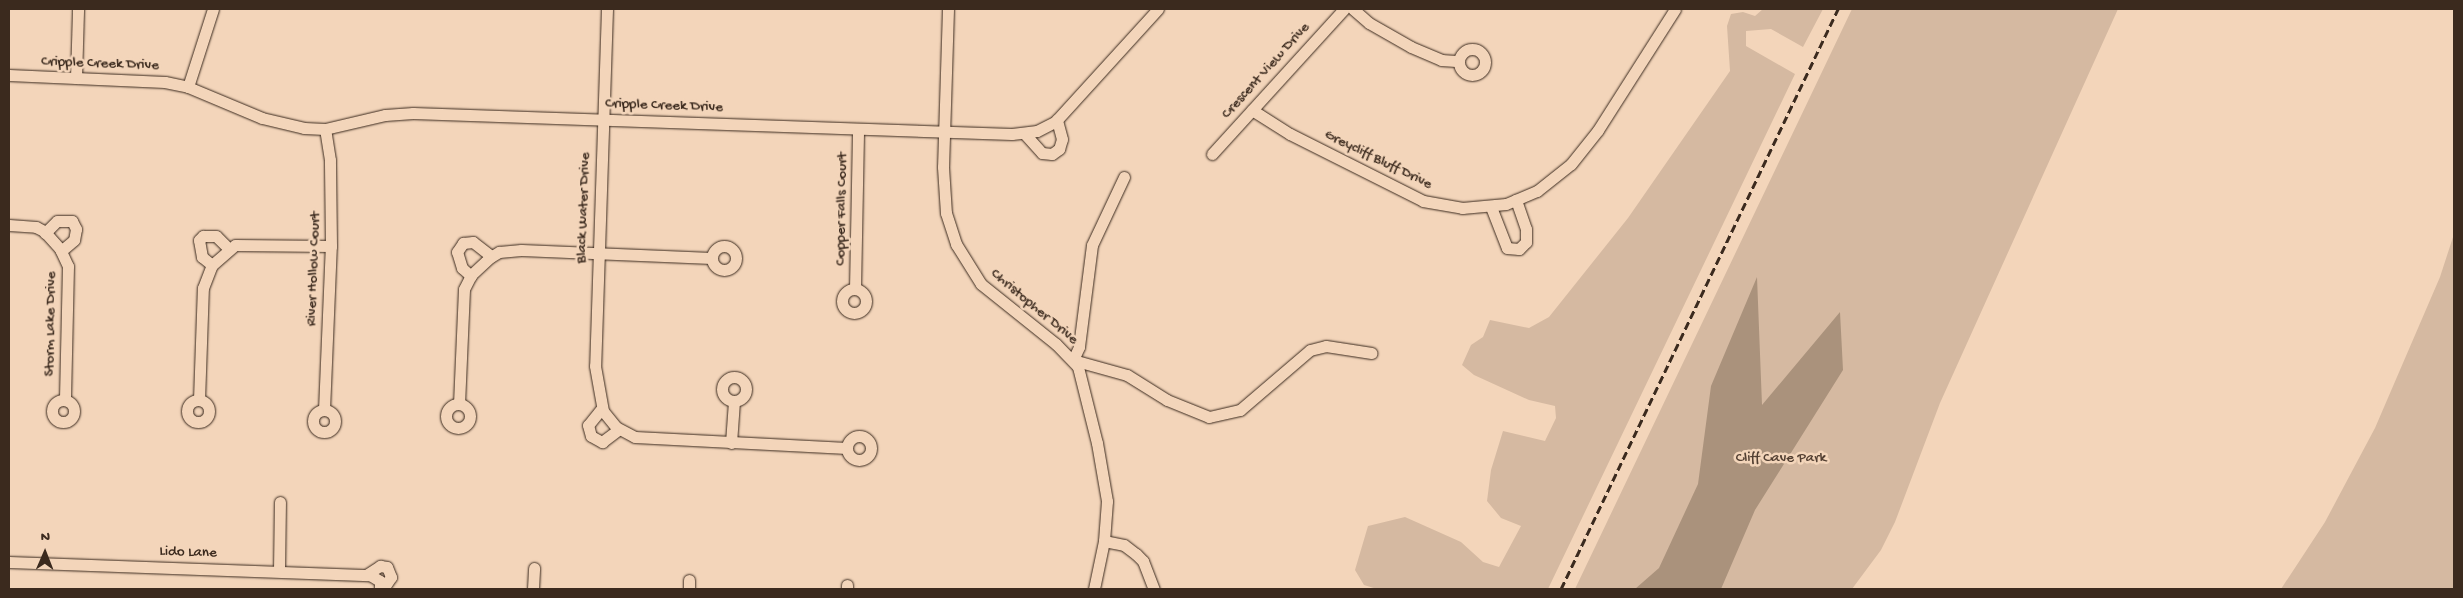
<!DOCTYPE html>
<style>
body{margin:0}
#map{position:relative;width:2463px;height:598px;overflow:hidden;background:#f3d5ba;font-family:"Gochi Hand",sans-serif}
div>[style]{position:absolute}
.green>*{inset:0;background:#d5b9a1}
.water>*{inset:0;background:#aa927c}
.roads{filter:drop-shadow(0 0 1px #3b2a1e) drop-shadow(0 0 1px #3b2a1e)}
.minor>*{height:11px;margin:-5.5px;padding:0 5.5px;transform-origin:5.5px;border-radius:5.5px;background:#f3d5ba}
.minor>.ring{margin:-5.5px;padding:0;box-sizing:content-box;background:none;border:11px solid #f3d5ba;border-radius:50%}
.rail>*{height:3px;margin-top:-1.5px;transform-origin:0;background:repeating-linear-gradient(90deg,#3b2a1e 0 8px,transparent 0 12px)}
span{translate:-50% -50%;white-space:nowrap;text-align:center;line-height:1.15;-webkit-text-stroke:5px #f3d5ba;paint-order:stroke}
.street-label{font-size:15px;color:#3b2a1e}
.park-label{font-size:15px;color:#523f32}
.frame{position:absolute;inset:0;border:10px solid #3b2a1e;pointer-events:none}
.north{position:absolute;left:20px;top:528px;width:50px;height:50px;-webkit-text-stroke:4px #f3d5ba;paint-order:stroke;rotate:1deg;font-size:14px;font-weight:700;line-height:20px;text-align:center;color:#3b2a1e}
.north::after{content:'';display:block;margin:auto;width:18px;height:22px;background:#3b2a1e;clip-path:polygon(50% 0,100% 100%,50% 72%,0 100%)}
</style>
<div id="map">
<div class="green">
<div style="clip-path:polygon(1763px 9px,1823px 9px,1803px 47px,1771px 29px,1746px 31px,1746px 46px,1795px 74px,1548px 589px,1377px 589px,1364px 585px,1355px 570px,1368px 526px,1405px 517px,1461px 542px,1483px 562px,1499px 567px,1521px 526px,1501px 518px,1487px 501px,1491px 470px,1503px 431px,1545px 441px,1556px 418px,1555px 406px,1529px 400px,1474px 375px,1462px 365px,1471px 345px,1483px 337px,1490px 320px,1529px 328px,1549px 317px,1628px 218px,1730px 71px,1727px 26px,1731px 14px,1743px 12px,1755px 16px)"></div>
<div style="clip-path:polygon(1852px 9px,2118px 9px,1940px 403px,1895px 522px,1881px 550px,1852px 589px,1575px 589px)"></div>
<div style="clip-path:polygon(2454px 234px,2454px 589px,2281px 589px,2325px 522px,2375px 428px,2440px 277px)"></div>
</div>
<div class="water">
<div style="clip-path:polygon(1757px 277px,1762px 405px,1840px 312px,1843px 370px,1755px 510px,1721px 589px,1635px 589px,1659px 568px,1698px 484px,1711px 386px)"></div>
</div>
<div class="roads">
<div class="minor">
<div style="left:213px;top:9px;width:82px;rotate:107.8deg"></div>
<div style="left:188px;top:87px;width:80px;rotate:22.7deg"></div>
<div style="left:262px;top:118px;width:43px;rotate:13.4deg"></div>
<div style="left:304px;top:128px;width:21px;rotate:3deg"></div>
<div style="left:325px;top:129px;width:62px;rotate:-13.1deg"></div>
<div style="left:385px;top:115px;width:28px;rotate:-4deg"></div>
<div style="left:413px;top:113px;width:599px;rotate:2.01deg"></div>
<div style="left:1012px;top:134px;width:25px;rotate:-7deg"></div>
<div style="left:1037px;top:131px;width:20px;rotate:-27deg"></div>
<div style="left:1055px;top:122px;width:153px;rotate:-47.7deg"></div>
<div style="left:607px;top:9px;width:357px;rotate:91.9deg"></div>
<div style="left:595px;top:366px;width:46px;rotate:79.9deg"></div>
<div style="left:603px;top:411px;width:21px;rotate:51deg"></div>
<div style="left:616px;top:427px;width:21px;rotate:28deg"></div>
<div style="left:635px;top:437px;width:212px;rotate:3deg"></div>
<div style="left:948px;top:9px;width:158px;rotate:91.8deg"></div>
<div style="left:943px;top:167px;width:46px;rotate:86.3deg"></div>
<div style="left:946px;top:213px;width:33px;rotate:72deg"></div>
<div style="left:956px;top:244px;width:47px;rotate:58deg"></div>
<div style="left:981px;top:284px;width:96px;rotate:38.7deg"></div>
<div style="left:1056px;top:344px;width:32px;rotate:46deg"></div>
<div style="left:1078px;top:367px;width:78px;rotate:76deg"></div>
<div style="left:1097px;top:443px;width:59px;rotate:80.2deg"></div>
<div style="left:1107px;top:501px;width:40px;rotate:94.3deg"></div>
<div style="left:1104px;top:541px;width:49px;rotate:101.8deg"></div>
<div style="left:1353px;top:9px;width:21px;rotate:41deg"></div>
<div style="left:1369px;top:23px;width:48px;rotate:29.7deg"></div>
<div style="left:1411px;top:47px;width:33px;rotate:23deg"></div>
<div style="left:1441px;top:60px;width:15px;rotate:4deg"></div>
<div class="ring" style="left:1459px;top:49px;width:15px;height:15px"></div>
<div style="left:9px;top:75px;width:156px;rotate:2.6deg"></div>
<div style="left:165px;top:82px;width:24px;rotate:12deg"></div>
<div style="left:76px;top:78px;width:69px;rotate:-88.3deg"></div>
<div style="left:1252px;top:110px;width:45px;rotate:32.3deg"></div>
<div style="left:1290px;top:134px;width:149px;rotate:26.7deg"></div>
<div style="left:1423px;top:201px;width:40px;rotate:10deg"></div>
<div style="left:1462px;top:208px;width:44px;rotate:-5.2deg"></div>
<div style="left:1506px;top:204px;width:34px;rotate:-23deg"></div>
<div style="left:1537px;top:191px;width:43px;rotate:-38.5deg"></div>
<div style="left:1571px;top:164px;width:43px;rotate:-51.5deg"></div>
<div style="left:1598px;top:130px;width:143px;rotate:-57.5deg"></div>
<div style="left:1024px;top:133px;width:27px;rotate:48deg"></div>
<div style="left:1042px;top:153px;width:10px;rotate:6deg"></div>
<div style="left:1052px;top:154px;width:9px;rotate:-36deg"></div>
<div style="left:1059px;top:149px;width:10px;rotate:-73deg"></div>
<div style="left:1062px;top:139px;width:20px;rotate:-105deg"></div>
<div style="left:1212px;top:154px;width:196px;rotate:-47.7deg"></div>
<div style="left:1124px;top:177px;width:75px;rotate:115.2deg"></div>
<div style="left:1092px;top:245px;width:103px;rotate:97.3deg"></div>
<div style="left:1079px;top:347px;width:14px;rotate:115deg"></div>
<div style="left:1073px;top:360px;width:56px;rotate:15.5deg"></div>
<div style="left:1127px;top:375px;width:47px;rotate:32deg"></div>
<div style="left:1167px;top:400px;width:45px;rotate:22deg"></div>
<div style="left:1209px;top:417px;width:32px;rotate:-13deg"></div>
<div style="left:1240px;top:410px;width:92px;rotate:-40.6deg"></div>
<div style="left:1310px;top:350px;width:16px;rotate:-14deg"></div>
<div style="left:1326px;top:346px;width:46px;rotate:8.8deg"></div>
<div style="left:1491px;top:207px;width:44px;rotate:68.7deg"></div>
<div style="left:1507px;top:248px;width:12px;rotate:5deg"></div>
<div style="left:1519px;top:249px;width:10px;rotate:-45deg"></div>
<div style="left:1526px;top:242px;width:13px;rotate:-90deg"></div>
<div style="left:1526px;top:229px;width:31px;rotate:-109deg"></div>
<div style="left:9px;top:225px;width:27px;rotate:4deg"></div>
<div style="left:36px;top:227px;width:9px;rotate:27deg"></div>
<div style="left:44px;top:231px;width:24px;rotate:48deg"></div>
<div style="left:60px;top:249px;width:19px;rotate:65deg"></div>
<div style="left:68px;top:266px;width:134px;rotate:91.3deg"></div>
<div style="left:45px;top:233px;width:17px;rotate:-45deg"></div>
<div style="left:57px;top:221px;width:15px"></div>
<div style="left:72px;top:221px;width:9px;rotate:63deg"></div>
<div style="left:76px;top:229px;width:11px;rotate:100deg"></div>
<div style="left:74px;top:240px;width:17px;rotate:140deg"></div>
<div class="ring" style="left:712px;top:246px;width:13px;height:13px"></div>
<div style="left:212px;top:265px;width:13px;rotate:-141deg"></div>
<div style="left:202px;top:257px;width:17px;rotate:-100deg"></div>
<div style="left:199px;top:240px;width:6px;rotate:-45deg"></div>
<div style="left:203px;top:236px;width:13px"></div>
<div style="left:216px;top:236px;width:18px;rotate:45deg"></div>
<div style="left:471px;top:276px;width:12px;rotate:-138deg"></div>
<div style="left:462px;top:268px;width:17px;rotate:-107deg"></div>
<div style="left:457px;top:252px;width:11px;rotate:-56deg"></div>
<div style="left:463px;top:243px;width:10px;rotate:-6deg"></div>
<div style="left:473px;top:242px;width:23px;rotate:38deg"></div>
<div class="ring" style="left:842px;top:289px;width:13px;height:13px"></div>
<div style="left:855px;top:289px;width:160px;rotate:-88.9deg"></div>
<div class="ring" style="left:722px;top:377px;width:13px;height:13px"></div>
<div style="left:199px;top:400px;width:112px;rotate:-88deg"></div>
<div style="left:203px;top:288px;width:25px;rotate:-69deg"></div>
<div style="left:212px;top:265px;width:30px;rotate:-41deg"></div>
<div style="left:235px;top:245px;width:96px;rotate:0.6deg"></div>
<div class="ring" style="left:187px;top:400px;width:11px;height:11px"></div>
<div class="ring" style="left:52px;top:400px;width:11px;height:11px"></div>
<div class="ring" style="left:446px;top:404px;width:13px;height:13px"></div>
<div style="left:459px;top:404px;width:115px;rotate:-87.5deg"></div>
<div style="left:464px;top:289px;width:16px;rotate:-63deg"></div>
<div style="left:471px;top:275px;width:25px;rotate:-43deg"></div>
<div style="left:489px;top:258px;width:12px;rotate:-31deg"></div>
<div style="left:499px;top:252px;width:22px;rotate:-5deg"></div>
<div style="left:521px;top:250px;width:191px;rotate:2.4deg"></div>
<div style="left:602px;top:408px;width:22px;rotate:129deg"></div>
<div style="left:588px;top:425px;width:11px;rotate:75deg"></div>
<div style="left:591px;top:436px;width:13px;rotate:29deg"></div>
<div style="left:602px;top:442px;width:21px;rotate:-37deg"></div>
<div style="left:324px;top:410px;width:164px;rotate:-87.6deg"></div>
<div style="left:331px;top:246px;width:86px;rotate:-90.7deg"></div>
<div style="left:330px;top:160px;width:31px;rotate:-99deg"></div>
<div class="ring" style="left:313px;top:410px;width:11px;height:11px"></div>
<div class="ring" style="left:847px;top:436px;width:13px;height:13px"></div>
<div style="left:731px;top:443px;width:42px;rotate:-85.9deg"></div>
<div style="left:1104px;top:541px;width:20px;rotate:11deg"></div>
<div style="left:1124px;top:545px;width:15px;rotate:37deg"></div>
<div style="left:1136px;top:554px;width:10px;rotate:45deg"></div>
<div style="left:1143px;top:561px;width:30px;rotate:69deg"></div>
<div style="left:9px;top:562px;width:361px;rotate:2.1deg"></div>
<div style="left:370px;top:575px;width:12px;rotate:31deg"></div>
<div style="left:380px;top:581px;width:8px;rotate:90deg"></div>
<div style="left:279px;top:571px;width:69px;rotate:-89.2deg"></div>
<div style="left:366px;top:575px;width:17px;rotate:-33deg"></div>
<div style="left:380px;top:566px;width:7px;rotate:8deg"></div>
<div style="left:387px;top:567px;width:11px;rotate:68deg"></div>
<div style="left:391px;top:577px;width:14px;rotate:124deg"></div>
<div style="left:533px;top:589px;width:21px;rotate:-87deg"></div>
<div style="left:689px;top:589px;width:9px;rotate:-90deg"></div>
<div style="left:847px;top:589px;width:4px;rotate:-90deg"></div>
</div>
</div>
<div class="rail">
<div style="left:1561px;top:589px;width:643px;rotate:-64.47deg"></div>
</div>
<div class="street-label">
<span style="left:100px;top:64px;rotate:2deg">Cripple Creek Drive</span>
<span style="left:1266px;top:71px;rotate:-48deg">Crescent View Drive</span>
<span style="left:664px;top:106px;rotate:2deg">Cripple Creek Drive</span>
<span style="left:1378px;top:160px;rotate:26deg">Greycliff Bluff Drive</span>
<span style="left:584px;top:208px;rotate:-88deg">Black Water Drive</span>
<span style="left:842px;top:209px;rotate:-89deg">Copper Falls Court</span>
<span style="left:314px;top:269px;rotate:-88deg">River Hollow Court</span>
<span style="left:1034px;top:307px;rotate:40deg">Christopher Drive</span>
<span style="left:51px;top:324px;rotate:-89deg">Storm Lake Drive</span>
<span style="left:188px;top:553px;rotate:2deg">Lido Lane</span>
</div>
<div class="park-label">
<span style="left:1781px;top:459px">Cliff Cave Park</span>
</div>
<div class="frame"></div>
<div class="north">N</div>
</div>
